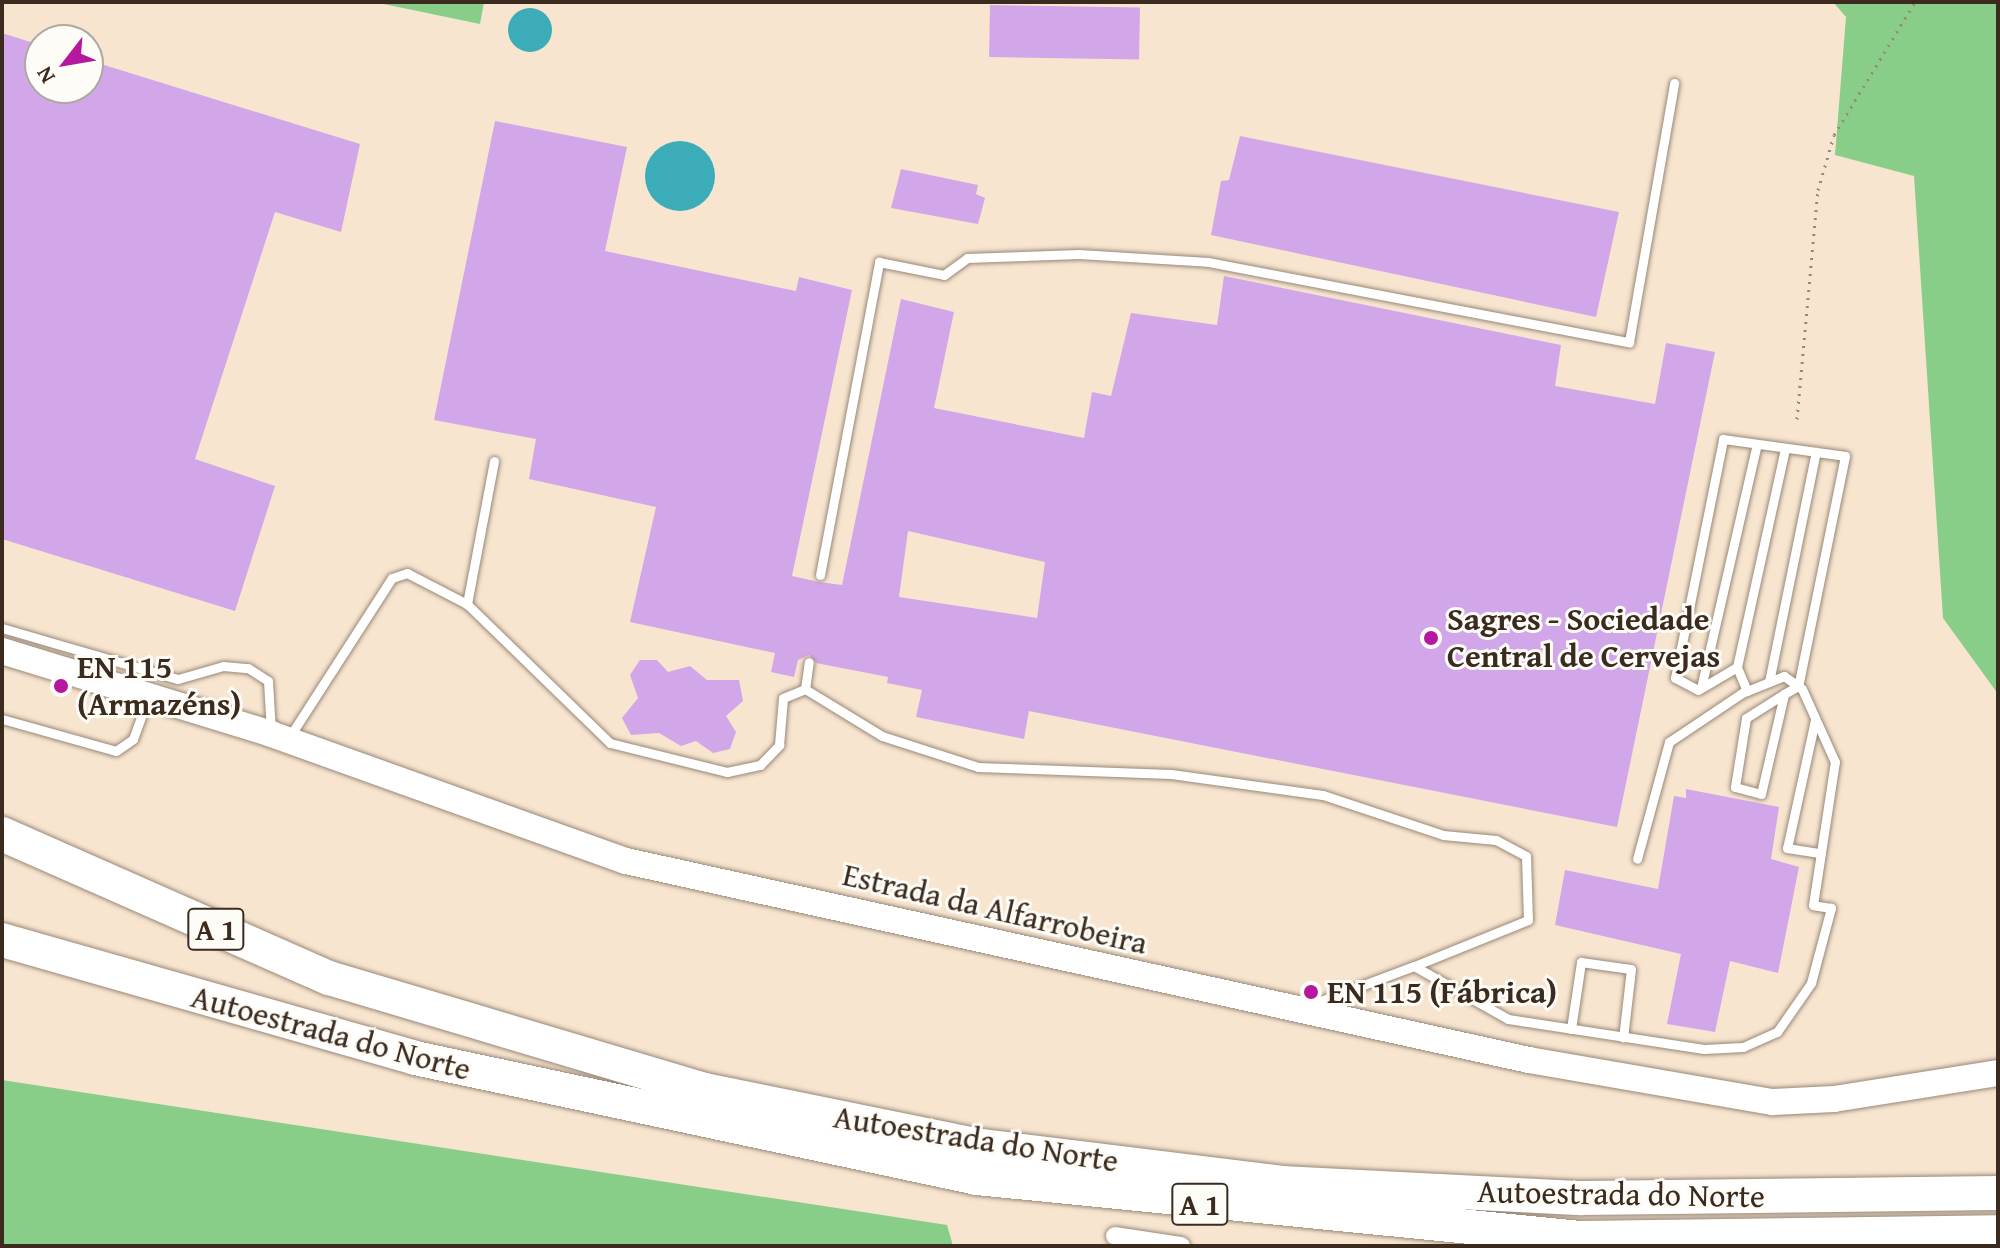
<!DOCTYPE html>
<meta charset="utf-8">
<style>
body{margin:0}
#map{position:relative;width:2000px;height:1248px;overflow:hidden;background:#f7e5d0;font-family:"Gentium Book Plus",serif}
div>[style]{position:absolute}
.green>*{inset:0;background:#88ce88}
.water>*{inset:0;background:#3cacb9}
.round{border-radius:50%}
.building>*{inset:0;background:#d2a7e9;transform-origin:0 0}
.path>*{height:3px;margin-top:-1.5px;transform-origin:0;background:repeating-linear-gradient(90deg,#987 0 2px,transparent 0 8px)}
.roads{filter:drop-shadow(0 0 2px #987) drop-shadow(0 0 2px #987)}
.lane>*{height:9px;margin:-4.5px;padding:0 4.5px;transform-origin:4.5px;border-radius:4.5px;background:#fff}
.street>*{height:18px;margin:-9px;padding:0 9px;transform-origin:9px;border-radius:9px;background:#fff}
.secondary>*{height:26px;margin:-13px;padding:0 13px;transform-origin:13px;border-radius:13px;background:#fff}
.highway>*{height:34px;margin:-17px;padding:0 17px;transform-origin:17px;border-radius:17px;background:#fff}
.dots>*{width:22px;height:22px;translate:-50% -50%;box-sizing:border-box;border:4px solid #fdfcf7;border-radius:50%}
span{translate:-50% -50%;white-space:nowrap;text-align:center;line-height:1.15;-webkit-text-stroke:6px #fdfcf7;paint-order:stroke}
.shield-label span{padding:2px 6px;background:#fdfcf7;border:2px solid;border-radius:6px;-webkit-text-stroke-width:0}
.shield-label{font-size:30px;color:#3b2a1e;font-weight:700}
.poi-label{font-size:32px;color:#3b2a1e;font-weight:700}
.left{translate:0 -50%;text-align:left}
.street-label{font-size:32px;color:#3b2a1e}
.frame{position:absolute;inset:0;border:4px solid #3b2a1e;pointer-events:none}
.north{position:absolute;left:24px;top:24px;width:80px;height:80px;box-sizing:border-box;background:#fdfcf7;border:2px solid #afa8a0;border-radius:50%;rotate:239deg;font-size:22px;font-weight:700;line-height:32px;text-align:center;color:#3b2a1e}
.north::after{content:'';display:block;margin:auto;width:28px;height:36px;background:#b5179e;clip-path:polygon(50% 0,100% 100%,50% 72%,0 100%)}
</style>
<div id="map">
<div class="green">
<div style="clip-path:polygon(374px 2px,484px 2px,480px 24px)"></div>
<div style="clip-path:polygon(1833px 2px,1998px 2px,1998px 694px,1943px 618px,1914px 176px,1835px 155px,1846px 17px)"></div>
<div style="clip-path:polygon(2px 1080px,947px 1225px,953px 1246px,2px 1246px)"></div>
</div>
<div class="water">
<div class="round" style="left:508px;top:8px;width:44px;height:44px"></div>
<div class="round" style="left:645px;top:141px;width:70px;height:70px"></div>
</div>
<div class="building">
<div style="left:990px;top:5px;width:150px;height:52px;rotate:1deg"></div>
<div style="clip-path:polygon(2px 33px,40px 45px,40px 88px,88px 88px,88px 60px,360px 144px,341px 232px,275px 212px,195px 459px,275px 486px,235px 611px,2px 539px)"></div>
<div style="clip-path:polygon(evenodd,495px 121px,627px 147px,605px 251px,796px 291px,799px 277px,852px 290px,792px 576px,819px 582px,842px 585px,901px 299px,954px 312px,934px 408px,1084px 438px,1092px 392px,1111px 396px,1131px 313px,1217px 325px,1224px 276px,1561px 345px,1555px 386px,1655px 404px,1666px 343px,1715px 352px,1617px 827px,1029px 711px,1024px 739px,916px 717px,922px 690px,887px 683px,888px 677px,816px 663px,809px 655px,798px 660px,794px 677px,771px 672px,775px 653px,630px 622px,656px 507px,529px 479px,536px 439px,434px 420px,495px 121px,908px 531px,1045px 562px,1037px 618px,899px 597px,908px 531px)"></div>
<div style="clip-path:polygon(1240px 136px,1619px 212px,1596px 317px,1211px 235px,1221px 181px,1229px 180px)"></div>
<div style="clip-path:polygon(901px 169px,978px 185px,976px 194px,985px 198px,978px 224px,891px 208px)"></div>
<div style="clip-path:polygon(640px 660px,657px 660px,668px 672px,690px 666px,707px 680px,739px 680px,743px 701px,726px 716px,736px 732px,730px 749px,713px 753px,696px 741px,681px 746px,659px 733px,631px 735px,622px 718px,638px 698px,630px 675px)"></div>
<div style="clip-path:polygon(1686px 789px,1779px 807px,1771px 859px,1799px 867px,1778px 973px,1730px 961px,1715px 1032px,1667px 1024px,1681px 954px,1555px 925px,1565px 870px,1658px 889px,1674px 796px,1686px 798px)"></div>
</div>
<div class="path">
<div style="left:1797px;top:419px;width:230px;rotate:-84.8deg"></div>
<div style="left:1818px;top:190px;width:57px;rotate:-73.8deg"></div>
<div style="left:1834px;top:135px;width:156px;rotate:-58.7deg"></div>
</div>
<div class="roads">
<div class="lane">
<div style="left:494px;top:461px;width:146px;rotate:100.7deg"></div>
<div style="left:467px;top:604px;width:199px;rotate:44.2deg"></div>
<div style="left:610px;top:743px;width:121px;rotate:13.9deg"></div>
<div style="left:727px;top:772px;width:34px;rotate:-12deg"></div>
<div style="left:760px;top:765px;width:28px;rotate:-46deg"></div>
<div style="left:779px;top:745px;width:47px;rotate:-85.1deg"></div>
<div style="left:783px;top:698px;width:24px;rotate:-22deg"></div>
<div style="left:805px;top:689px;width:90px;rotate:31.4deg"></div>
<div style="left:882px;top:736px;width:101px;rotate:17.9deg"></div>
<div style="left:978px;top:767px;width:193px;rotate:2.1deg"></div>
<div style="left:1171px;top:774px;width:153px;rotate:7.9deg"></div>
<div style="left:1323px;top:795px;width:126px;rotate:18.4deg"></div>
<div style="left:1443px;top:835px;width:53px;rotate:5.4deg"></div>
<div style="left:1496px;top:840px;width:34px;rotate:28deg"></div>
<div style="left:1526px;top:856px;width:64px;rotate:88.2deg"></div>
<div style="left:1528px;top:920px;width:123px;rotate:158deg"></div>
<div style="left:820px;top:575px;width:319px;rotate:-79.3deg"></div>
<div style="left:879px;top:262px;width:66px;rotate:11.3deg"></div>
<div style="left:944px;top:275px;width:29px;rotate:-36deg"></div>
<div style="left:967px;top:258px;width:112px;rotate:-2deg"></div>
<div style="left:1079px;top:254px;width:129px;rotate:3.5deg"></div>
<div style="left:1208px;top:262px;width:429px;rotate:10.8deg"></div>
<div style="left:1629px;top:342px;width:263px;rotate:-80.1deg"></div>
<div style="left:2px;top:628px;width:183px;rotate:16.2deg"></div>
<div style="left:178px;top:679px;width:47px;rotate:-16.1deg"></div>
<div style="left:223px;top:666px;width:25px;rotate:5deg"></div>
<div style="left:248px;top:668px;width:24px;rotate:33deg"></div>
<div style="left:268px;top:681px;width:50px;rotate:86.6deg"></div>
<div style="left:1737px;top:667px;width:45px;rotate:149.5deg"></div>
<div style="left:1698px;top:690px;width:26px;rotate:-152deg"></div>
<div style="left:1675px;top:678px;width:244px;rotate:-78.6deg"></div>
<div style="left:1723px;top:439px;width:123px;rotate:7.9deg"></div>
<div style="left:1845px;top:456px;width:235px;rotate:101.5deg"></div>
<div style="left:1798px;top:686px;width:16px;rotate:150deg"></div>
<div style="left:1784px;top:694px;width:45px;rotate:147.7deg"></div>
<div style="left:1746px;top:718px;width:70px;rotate:99.1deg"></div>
<div style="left:1735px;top:787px;width:27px;rotate:15deg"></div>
<div style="left:1761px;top:794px;width:103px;rotate:-77deg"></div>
<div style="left:1769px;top:682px;width:235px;rotate:-78.5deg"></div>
<div style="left:1701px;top:688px;width:250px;rotate:-77.1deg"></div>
<div style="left:805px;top:689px;width:27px;rotate:-82deg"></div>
<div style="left:1747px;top:691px;width:26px;rotate:-113deg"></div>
<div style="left:1737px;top:667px;width:224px;rotate:-77.6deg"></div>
<div style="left:2px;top:719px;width:118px;rotate:15.7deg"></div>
<div style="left:116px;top:751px;width:21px;rotate:-35deg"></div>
<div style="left:133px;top:739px;width:44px;rotate:-69.9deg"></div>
<div style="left:1815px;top:720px;width:131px;rotate:102.3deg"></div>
<div style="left:1787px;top:848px;width:33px;rotate:9deg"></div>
<div style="left:290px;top:736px;width:188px;rotate:-57.2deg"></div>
<div style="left:392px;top:578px;width:16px;rotate:-18deg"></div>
<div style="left:407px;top:573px;width:68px;rotate:27.3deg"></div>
<div style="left:1310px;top:1005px;width:111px;rotate:-20.6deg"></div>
<div style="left:1414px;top:966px;width:108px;rotate:29.4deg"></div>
<div style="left:1508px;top:1019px;width:198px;rotate:8.7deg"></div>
<div style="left:1704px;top:1049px;width:39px;rotate:-3deg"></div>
<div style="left:1743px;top:1047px;width:37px;rotate:-24deg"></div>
<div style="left:1777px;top:1032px;width:60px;rotate:-55.2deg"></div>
<div style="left:1811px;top:983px;width:78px;rotate:-75.1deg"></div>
<div style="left:1831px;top:908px;width:18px;rotate:-171deg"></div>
<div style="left:1813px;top:905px;width:145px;rotate:-81.3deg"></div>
<div style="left:1835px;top:762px;width:80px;rotate:-114.3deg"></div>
<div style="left:1802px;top:689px;width:22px;rotate:-144deg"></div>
<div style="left:1784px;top:676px;width:45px;rotate:158deg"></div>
<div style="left:1742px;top:693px;width:88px;rotate:146.1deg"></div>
<div style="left:1669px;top:742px;width:121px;rotate:105.3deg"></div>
<div style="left:1571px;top:1029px;width:68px;rotate:-81.5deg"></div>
<div style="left:1581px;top:962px;width:50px;rotate:8deg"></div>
<div style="left:1631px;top:969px;width:69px;rotate:96.6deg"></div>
</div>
<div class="street">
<div style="left:1115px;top:1236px;width:67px;rotate:8.6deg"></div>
</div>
<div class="secondary">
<div style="left:2px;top:651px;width:282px;rotate:17.1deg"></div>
<div style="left:271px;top:734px;width:377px;rotate:19.7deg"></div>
<div style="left:626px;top:861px;width:925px;rotate:12.43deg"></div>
<div style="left:1529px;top:1060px;width:248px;rotate:9.8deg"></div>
<div style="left:1773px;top:1102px;width:61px;rotate:-2.8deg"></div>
<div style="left:1834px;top:1099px;width:166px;rotate:-9deg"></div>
</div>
<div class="highway">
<div style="left:2px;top:834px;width:357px;rotate:23.8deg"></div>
<div style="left:329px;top:978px;width:392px;rotate:16.6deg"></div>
<div style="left:705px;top:1090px;width:282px;rotate:11.5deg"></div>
<div style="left:981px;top:1146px;width:303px;rotate:7deg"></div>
<div style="left:1282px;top:1183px;width:300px;rotate:2.9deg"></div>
<div style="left:1582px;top:1198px;width:416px;rotate:-0.7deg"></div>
<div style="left:2px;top:940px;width:430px;rotate:15.9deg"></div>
<div style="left:415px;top:1058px;width:575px;rotate:12.05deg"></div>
<div style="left:977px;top:1178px;width:606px;rotate:5.68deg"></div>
<div style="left:1580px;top:1238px;width:418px;rotate:-0.8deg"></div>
</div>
</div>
<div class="dots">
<div style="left:1431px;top:638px;background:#b5179e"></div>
<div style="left:61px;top:686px;background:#b5179e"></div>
<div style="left:1311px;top:992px;background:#b5179e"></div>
</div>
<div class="shield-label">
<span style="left:216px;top:929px">A 1</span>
<span style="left:1200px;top:1204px">A 1</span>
</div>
<div class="poi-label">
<span class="left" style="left:1447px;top:638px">Sagres - Sociedade<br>Central de Cervejas</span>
<span class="left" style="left:77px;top:686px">EN 115<br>(Armazéns)</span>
<span class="left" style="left:1327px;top:992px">EN 115 (Fábrica)</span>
</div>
<div class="street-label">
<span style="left:995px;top:909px;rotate:13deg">Estrada da Alfarrobeira</span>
<span style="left:331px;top:1033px;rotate:15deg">Autoestrada do Norte</span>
<span style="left:976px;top:1139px;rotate:9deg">Autoestrada do Norte</span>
<span style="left:1621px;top:1194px;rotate:1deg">Autoestrada do Norte</span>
</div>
<div class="frame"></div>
<div class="north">N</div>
</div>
